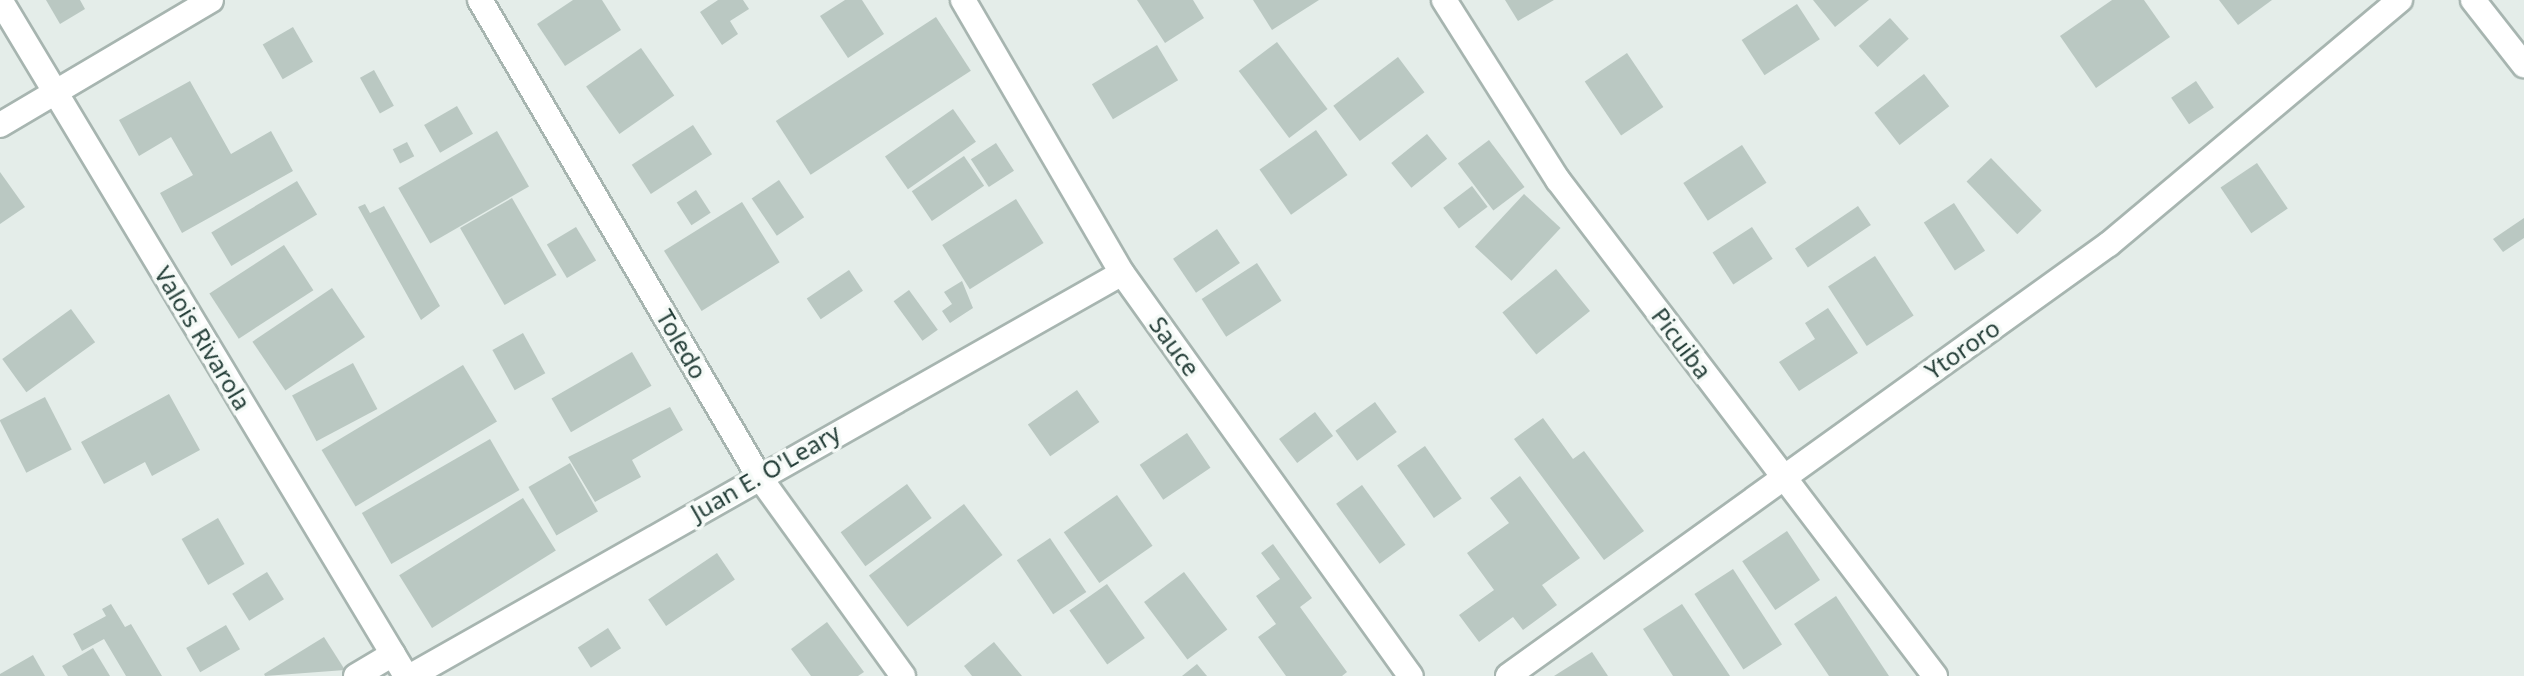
<!DOCTYPE html>
<style>
body{margin:0}
#map{position:relative;width:2524px;height:676px;overflow:hidden;background:#e4ede9;font-family:"Noto Sans",sans-serif}
div>[style]{position:absolute}
.building>*{inset:0;background:#bac8c2;transform-origin:0 0}
.roads{filter:drop-shadow(2px 0 #a7b5b0) drop-shadow(-2px 0 #a7b5b0) drop-shadow(0 2px #a7b5b0) drop-shadow(0 -2px #a7b5b0)}
.minor>*{height:24px;margin:-12px;padding:0 12px;transform-origin:12px;border-radius:12px;background:#fff}
span{translate:-50% -50%;white-space:nowrap;text-align:center;line-height:1.15;-webkit-text-stroke:7px #f5faf7;paint-order:stroke}
.street-label{font-size:24px;color:#243e38}
</style>
<div id="map">
<div class="building">
<i style="clip-path:polygon(46px 0,80px 0,85px 9px,60px 24px)"></i>
<i style="clip-path:polygon(573px 0,602px 0,621px 30px,565px 66px,537px 24px)"></i>
<i style="clip-path:polygon(718px 0,743px 0,749px 9px,730px 21px,738px 34px,722px 45px,700px 12px)"></i>
<i style="clip-path:polygon(845px 0,862px 0,884px 34px,848px 58px,820px 16px)"></i>
<i style="clip-path:polygon(1137px 0,1193px 0,1204px 18px,1165px 43px)"></i>
<i style="clip-path:polygon(1253px 0,1319px 0,1272px 30px)"></i>
<i style="clip-path:polygon(1505px 0,1554px 0,1518px 21px)"></i>
<i style="clip-path:polygon(1813px 0,1869px 0,1835px 27px)"></i>
<i style="clip-path:polygon(2112px 0,2144px 0,2170px 37px,2096px 88px,2060px 36px)"></i>
<i style="clip-path:polygon(2219px 0,2272px 0,2238px 25px)"></i>
<i style="left:1797px;top:4px;width:42px;height:66px;rotate:57deg"></i>
<i style="left:936px;top:17px;width:64px;height:191px;rotate:57deg"></i>
<i style="left:1890px;top:18px;width:28px;height:42px;rotate:48deg"></i>
<i style="left:293px;top:27px;width:40px;height:35px;rotate:60deg"></i>
<i style="left:1277px;top:42px;width:84px;height:48px;rotate:53deg"></i>
<i style="left:1157px;top:45px;width:41px;height:76px;rotate:59deg"></i>
<i style="left:641px;top:48px;width:58px;height:67px;rotate:55deg"></i>
<i style="left:1627px;top:53px;width:65px;height:51px;rotate:56deg"></i>
<i style="left:1398px;top:57px;width:44px;height:81px;rotate:53deg"></i>
<i style="left:374px;top:70px;width:41px;height:16px;rotate:61deg"></i>
<i style="left:1924px;top:74px;width:41px;height:63px;rotate:52deg"></i>
<i style="clip-path:polygon(190px 81px,231px 154px,271px 131px,293px 171px,182px 233px,160px 193px,193px 175px,171px 137px,139px 156px,119px 120px)"></i>
<i style="left:2196px;top:81px;width:32px;height:30px;rotate:56deg"></i>
<i style="left:457px;top:106px;width:32px;height:38px;rotate:60deg"></i>
<i style="left:953px;top:109px;width:40px;height:83px;rotate:55deg"></i>
<i style="left:693px;top:125px;width:35px;height:73px;rotate:57deg"></i>
<i style="left:1316px;top:130px;width:55px;height:69px;rotate:55deg"></i>
<i style="left:497px;top:131px;width:64px;height:114px;rotate:60deg"></i>
<i style="left:1427px;top:134px;width:32px;height:46px;rotate:51deg"></i>
<i style="left:1489px;top:140px;width:59px;height:39px;rotate:53deg"></i>
<i style="left:407px;top:142px;width:16px;height:16px;rotate:63deg"></i>
<i style="left:996px;top:143px;width:33px;height:30px;rotate:57deg"></i>
<i style="left:1742px;top:145px;width:45px;height:70px;rotate:57deg"></i>
<i style="left:964px;top:156px;width:36px;height:63px;rotate:56deg"></i>
<i style="left:1991px;top:158px;width:73px;height:34px;rotate:46deg"></i>
<i style="left:2257px;top:163px;width:55px;height:44px;rotate:56deg"></i>
<i style="clip-path:polygon(0 172px,25px 207px,0 224px)"></i>
<i style="left:779px;top:180px;width:45px;height:33px;rotate:56deg"></i>
<i style="left:297px;top:181px;width:39px;height:100px;rotate:59deg"></i>
<i style="left:1472px;top:186px;width:26px;height:36px;rotate:53deg"></i>
<i style="left:696px;top:190px;width:27px;height:23px;rotate:57deg"></i>
<i style="left:1524px;top:194px;width:50px;height:72px;rotate:43deg"></i>
<i style="left:512px;top:198px;width:89px;height:60px;rotate:60deg"></i>
<i style="left:1016px;top:199px;width:52px;height:87px;rotate:58deg"></i>
<i style="left:742px;top:202px;width:71px;height:92px;rotate:58deg"></i>
<i style="left:1954px;top:203px;width:57px;height:36px;rotate:57deg"></i>
<i style="clip-path:polygon(365px 204px,370px 213px,384px 206px,440px 306px,421px 320px,358px 207px)"></i>
<i style="left:1858px;top:206px;width:23px;height:76px;rotate:56deg"></i>
<i style="clip-path:polygon(2524px 218px,2524px 238px,2503px 252px,2493px 239px)"></i>
<i style="left:576px;top:227px;width:39px;height:34px;rotate:59deg"></i>
<i style="left:1752px;top:227px;width:38px;height:47px;rotate:57deg"></i>
<i style="left:1217px;top:229px;width:41px;height:53px;rotate:56deg"></i>
<i style="left:284px;top:245px;width:54px;height:89px;rotate:57deg"></i>
<i style="left:1875px;top:256px;width:71px;height:56px;rotate:57deg"></i>
<i style="left:1257px;top:263px;width:45px;height:66px;rotate:57deg"></i>
<i style="left:1556px;top:269px;width:54px;height:69px;rotate:51deg"></i>
<i style="left:849px;top:270px;width:25px;height:51px;rotate:56deg"></i>
<i style="clip-path:polygon(962px 281px,973px 308px,950px 323px,942px 311px,952px 304px,944px 292px)"></i>
<i style="left:332px;top:288px;width:59px;height:96px;rotate:56deg"></i>
<i style="left:909px;top:290px;width:49px;height:19px;rotate:54deg"></i>
<i style="clip-path:polygon(1828px 308px,1858px 353px,1799px 391px,1779px 362px,1815px 339px,1805px 323px)"></i>
<i style="left:71px;top:309px;width:41px;height:85px;rotate:54deg"></i>
<i style="left:523px;top:333px;width:46px;height:35px;rotate:61deg"></i>
<i style="left:632px;top:352px;width:39px;height:93px;rotate:60deg"></i>
<i style="left:353px;top:363px;width:52px;height:69px;rotate:62deg"></i>
<i style="left:463px;top:365px;width:66px;height:165px;rotate:59deg"></i>
<i style="left:1077px;top:390px;width:39px;height:60px;rotate:55deg"></i>
<i style="clip-path:polygon(169px 394px,200px 450px,152px 476px,145px 462px,104px 484px,81px 442px)"></i>
<i style="left:45px;top:397px;width:59px;height:51px;rotate:63deg"></i>
<i style="left:1375px;top:402px;width:37px;height:49px;rotate:54deg"></i>
<i style="clip-path:polygon(670px 407px,683px 430px,632px 460px,641px 477px,595px 502px,568px 457px)"></i>
<i style="left:1315px;top:412px;width:30px;height:45px;rotate:53deg"></i>
<i style="clip-path:polygon(1543px 418px,1573px 459px,1584px 451px,1644px 531px,1604px 560px,1514px 439px)"></i>
<i style="left:1187px;top:433px;width:42px;height:57px;rotate:56deg"></i>
<i style="left:490px;top:439px;width:59px;height:148px;rotate:60deg"></i>
<i style="left:1425px;top:446px;width:64px;height:34px;rotate:55deg"></i>
<i style="left:570px;top:463px;width:56px;height:48px;rotate:60deg"></i>
<i style="clip-path:polygon(1520px 476px,1580px 558px,1542px 585px,1557px 605px,1523px 630px,1513px 617px,1479px 642px,1459px 615px,1494px 590px,1467px 553px,1509px 523px,1490px 498px)"></i>
<i style="left:907px;top:484px;width:42px;height:82px;rotate:54deg"></i>
<i style="left:1362px;top:485px;width:74px;height:32px;rotate:54deg"></i>
<i style="left:1117px;top:495px;width:62px;height:65px;rotate:55deg"></i>
<i style="left:523px;top:498px;width:62px;height:146px;rotate:58deg"></i>
<i style="left:964px;top:504px;width:64px;height:119px;rotate:53deg"></i>
<i style="left:218px;top:518px;width:53px;height:42px;rotate:60deg"></i>
<i style="left:1787px;top:531px;width:59px;height:54px;rotate:56deg"></i>
<i style="left:1050px;top:538px;width:65px;height:40px;rotate:56deg"></i>
<i style="clip-path:polygon(1273px 544px,1312px 598px,1300px 607px,1347px 672px,1342px 676px,1286px 676px,1258px 637px,1276px 624px,1256px 596px,1280px 579px,1261px 553px)"></i>
<i style="left:717px;top:553px;width:32px;height:83px;rotate:56deg"></i>
<i style="left:1733px;top:569px;width:90px;height:46px;rotate:57deg"></i>
<i style="left:267px;top:572px;width:32px;height:41px;rotate:58deg"></i>
<i style="left:1184px;top:572px;width:72px;height:50px;rotate:53deg"></i>
<i style="left:1107px;top:584px;width:66px;height:46px;rotate:55deg"></i>
<i style="clip-path:polygon(1836px 596px,1889px 676px,1829px 676px,1794px 624px)"></i>
<i style="clip-path:polygon(111px 604px,125px 627px,131px 624px,162px 676px,126px 676px,104px 639px,82px 651px,73px 634px,106px 616px,102px 609px)"></i>
<i style="clip-path:polygon(1682px 604px,1730px 676px,1673px 676px,1643px 629px)"></i>
<i style="clip-path:polygon(827px 622px,864px 672px,858px 676px,811px 676px,791px 649px)"></i>
<i style="left:226px;top:625px;width:28px;height:46px;rotate:60deg"></i>
<i style="left:608px;top:628px;width:24px;height:36px;rotate:57deg"></i>
<i style="clip-path:polygon(324px 637px,345px 670px,265px 676px,264px 674px)"></i>
<i style="clip-path:polygon(994px 642px,1022px 676px,972px 676px,964px 666px)"></i>
<i style="clip-path:polygon(93px 648px,110px 676px,68px 676px,62px 666px)"></i>
<i style="clip-path:polygon(1592px 652px,1608px 676px,1554px 676px)"></i>
<i style="clip-path:polygon(33px 655px,45px 676px,0 676px,0 674px)"></i>
<i style="clip-path:polygon(1197px 664px,1207px 676px,1182px 676px)"></i>
</div>
<div class="roads">
<div class="minor">
<i style="left:0;top:0;width:789px;rotate:59.01deg"></i>
<i style="left:480px;top:0;width:550px;rotate:59.66deg"></i>
<i style="left:758px;top:475px;width:248px;rotate:54.2deg"></i>
<i style="left:963px;top:0;width:316px;rotate:59.8deg"></i>
<i style="left:1122px;top:273px;width:496px;rotate:54.4deg"></i>
<i style="left:1444px;top:0;width:213px;rotate:57.7deg"></i>
<i style="left:1558px;top:180px;width:623px;rotate:52.76deg"></i>
<i style="left:2473px;top:0;width:83px;rotate:51.9deg"></i>
<i style="left:0;top:125px;width:245px;rotate:-30.6deg"></i>
<i style="left:356px;top:676px;width:43px;rotate:-30.7deg"></i>
<i style="left:411px;top:676px;width:817px;rotate:-29.54deg"></i>
<i style="left:1508px;top:676px;width:740px;rotate:-35.71deg"></i>
<i style="left:2109px;top:244px;width:380px;rotate:-40deg"></i>
</div>
</div>
<div class="street-label">
<span style="left:203px;top:338px;rotate:59deg">Valois Rivarola</span>
<span style="left:1682px;top:343px;rotate:53deg">Picuiba</span>
<span style="left:682px;top:344px;rotate:60deg">Toledo</span>
<span style="left:1175px;top:346px;rotate:54deg">Sauce</span>
<span style="left:1962px;top:349px;rotate:-35deg">Ytororo</span>
<span style="left:765px;top:472px;rotate:-30deg">Juan E. O'Leary</span>
</div>
</div>
